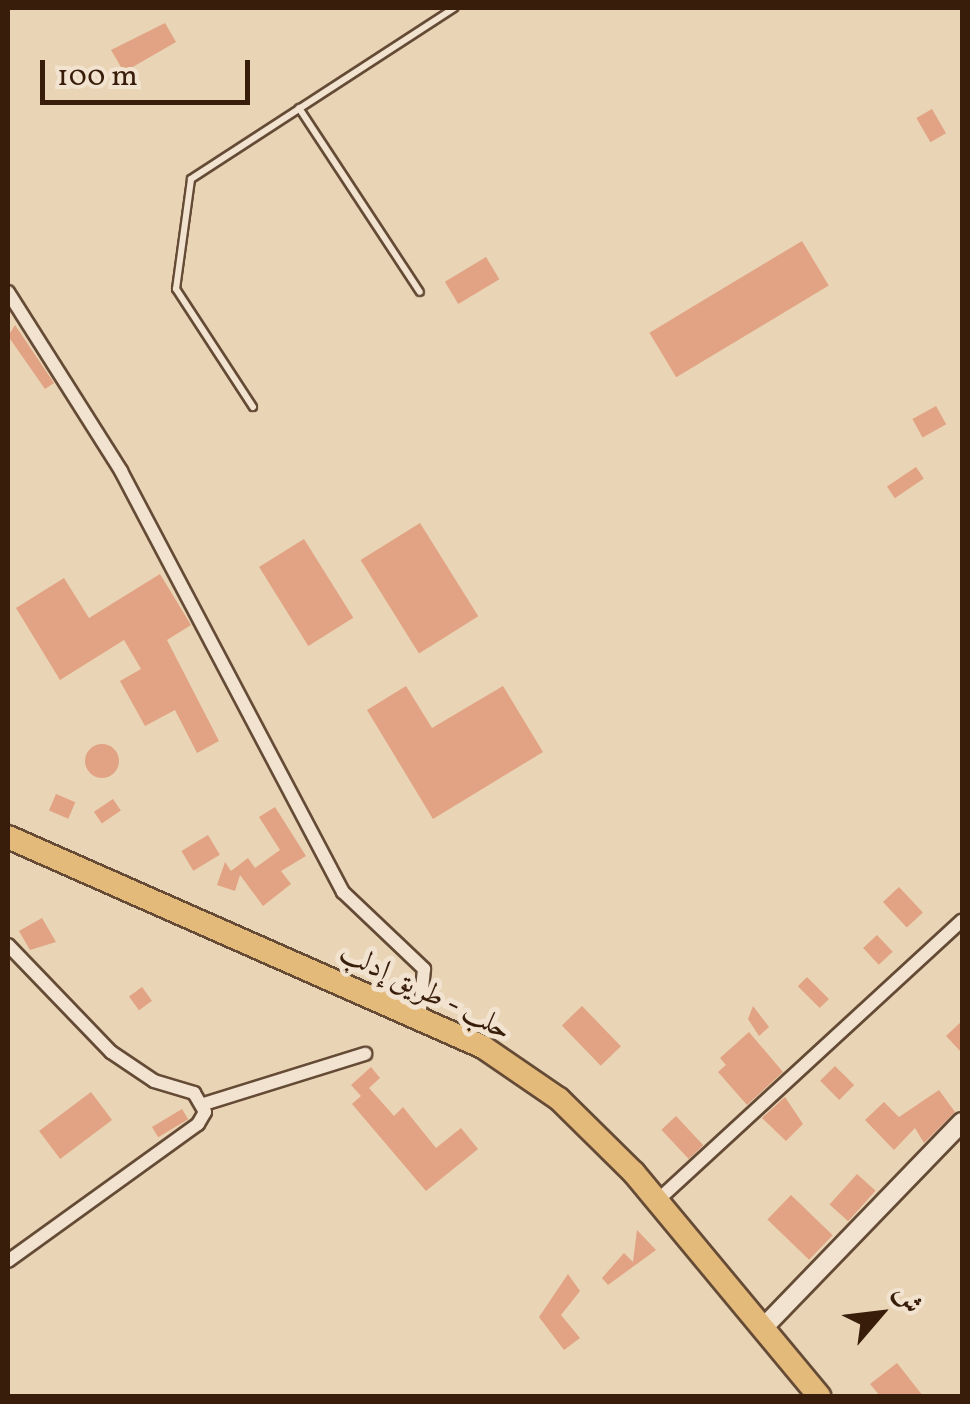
<!DOCTYPE html>
<meta charset="utf-8">
<style>
body{margin:0}
#map{position:relative;width:970px;height:1404px;overflow:hidden;background:#e9d4b5;font-family:Vollkorn,Amiri,serif}
div>[style]{position:absolute}
.building>*{inset:0;background:#e1a383;transform-origin:0 0}
.round{border-radius:50%}
.roads{filter:drop-shadow(2px 0 #654b36) drop-shadow(-2px 0 #654b36) drop-shadow(0 2px #654b36) drop-shadow(0 -2px #654b36)}
.lane>*{height:6px;margin:-3px;padding:0 3px;transform-origin:3px;border-radius:3px;background:#f1e3cf}
.street>*{height:12px;margin:-6px;padding:0 6px;transform-origin:6px;border-radius:6px;background:#f1e3cf}
.secondary>*{height:18px;margin:-9px;padding:0 9px;transform-origin:9px;border-radius:9px;background:#f1e3cf}
.highway>*{height:22px;margin:-11px;padding:0 11px;transform-origin:11px;border-radius:11px;background:#e4ba7a}
span{translate:-50% -50%;white-space:nowrap;text-align:center;line-height:1.15;-webkit-text-stroke:10px #f1e3cf;paint-order:stroke}
.street-label{font-size:30px;color:#391d0b}
.frame{position:absolute;inset:0;border:10px solid #391d0b;pointer-events:none}
.north{position:absolute;left:830px;top:1264px;width:100px;height:100px;-webkit-text-stroke:8px #f1e3cf;paint-order:stroke;rotate:62deg;font-size:28px;font-weight:700;line-height:40px;text-align:center;color:#391d0b}
.north::after{content:'';display:block;margin:auto;width:35px;height:45px;background:#391d0b;clip-path:polygon(50% 0,100% 100%,50% 72%,0 100%)}
.scale{position:absolute;left:40px;top:60px;width:210px;height:45px;box-sizing:border-box;border:5px solid #391d0b;border-top:0;padding-left:12px;font-size:30px;line-height:35px;white-space:nowrap;color:#391d0b;-webkit-text-stroke:8px #f1e3cf;paint-order:stroke}
</style>
<div id="map">
<div class="building">
<i style="clip-path:polygon(165px 23px,176px 42px,124px 72px,111px 50px)"></i>
<i style="left:932px;top:109px;width:28px;height:18px;rotate:60deg"></i>
<i style="left:802px;top:241px;width:52px;height:178px;rotate:59deg"></i>
<i style="left:486px;top:257px;width:26px;height:48px;rotate:59deg"></i>
<i style="clip-path:polygon(15px 325px,54px 383px,45px 389px,8px 336px)"></i>
<i style="left:936px;top:406px;width:21px;height:27px;rotate:61deg"></i>
<i style="left:916px;top:467px;width:14px;height:35px;rotate:56deg"></i>
<i style="left:420px;top:523px;width:110px;height:70px;rotate:58deg"></i>
<i style="left:304px;top:539px;width:93px;height:53px;rotate:58deg"></i>
<i style="clip-path:polygon(160px 574px,191px 625px,167px 640px,219px 741px,197px 753px,175px 710px,145px 726px,120px 681px,141px 669px,124px 640px,60px 680px,16px 608px,64px 578px,89px 618px)"></i>
<i style="clip-path:polygon(406px 686px,432px 728px,503px 686px,543px 752px,433px 819px,367px 710px)"></i>
<i class="round" style="left:85px;top:744px;width:34px;height:34px"></i>
<i style="left:56px;top:794px;width:21px;height:18px;rotate:23deg"></i>
<i style="left:113px;top:799px;width:14px;height:23px;rotate:56deg"></i>
<i style="clip-path:polygon(275px 807px,306px 856px,281px 871px,291px 884px,263px 906px,240px 875px,235px 891px,217px 885px,225px 862px,231px 871px,248px 858px,255px 868px,280px 850px,259px 817px)"></i>
<i style="left:208px;top:835px;width:23px;height:31px;rotate:59deg"></i>
<i style="left:899px;top:887px;width:35px;height:22px;rotate:47deg"></i>
<i style="clip-path:polygon(42px 918px,56px 942px,30px 950px,19px 931px)"></i>
<i style="left:877px;top:935px;width:23px;height:19px;rotate:47deg"></i>
<i style="left:807px;top:977px;width:31px;height:13px;rotate:45deg"></i>
<i style="left:142px;top:987px;width:17px;height:16px;rotate:54deg"></i>
<i style="left:582px;top:1006px;width:56px;height:28px;rotate:46deg"></i>
<i style="clip-path:polygon(753px 1006px,769px 1027px,759px 1036px,748px 1019px)"></i>
<i style="clip-path:polygon(962px 1021px,962px 1053px,946px 1036px)"></i>
<i style="clip-path:polygon(749px 1032px,783px 1072px,747px 1105px,718px 1072px,726px 1065px,720px 1058px)"></i>
<i style="left:835px;top:1066px;width:27px;height:21px;rotate:45deg"></i>
<i style="clip-path:polygon(371px 1067px,380px 1078px,369px 1088px,394px 1116px,403px 1107px,436px 1148px,461px 1128px,478px 1149px,426px 1191px,352px 1104px,361px 1096px,351px 1085px)"></i>
<i style="clip-path:polygon(939px 1090px,955px 1112px,924px 1143px,915px 1128px,894px 1150px,865px 1120px,884px 1102px,899px 1117px)"></i>
<i style="left:91px;top:1092px;width:35px;height:65px;rotate:53deg"></i>
<i style="clip-path:polygon(785px 1097px,803px 1124px,786px 1141px,762px 1118px)"></i>
<i style="left:182px;top:1109px;width:12px;height:35px;rotate:59deg"></i>
<i style="left:676px;top:1116px;width:40px;height:20px;rotate:47deg"></i>
<i style="left:857px;top:1174px;width:25px;height:41px;rotate:42deg"></i>
<i style="left:791px;top:1195px;width:58px;height:34px;rotate:44deg"></i>
<i style="clip-path:polygon(637px 1230px,656px 1250px,608px 1285px,602px 1278px,624px 1253px,633px 1262px)"></i>
<i style="clip-path:polygon(568px 1274px,580px 1291px,561px 1315px,580px 1338px,564px 1350px,539px 1317px)"></i>
<i style="clip-path:polygon(897px 1363px,923px 1396px,880px 1396px,870px 1384px)"></i>
</div>
<div class="roads">
<div class="lane">
<i style="left:299px;top:108px;width:220px;rotate:56.7deg"></i>
<i style="left:253px;top:407px;width:141px;rotate:-123.1deg"></i>
<i style="left:176px;top:289px;width:111px;rotate:-82.2deg"></i>
<i style="left:191px;top:179px;width:314px;rotate:-33deg"></i>
</div>
<div class="street">
<i style="left:8px;top:292px;width:212px;rotate:57.7deg"></i>
<i style="left:121px;top:471px;width:476px;rotate:62.2deg"></i>
<i style="left:343px;top:892px;width:112px;rotate:43.5deg"></i>
<i style="left:424px;top:969px;width:50px;rotate:95.7deg"></i>
<i style="left:8px;top:945px;width:149px;rotate:46.1deg"></i>
<i style="left:111px;top:1052px;width:52px;rotate:34deg"></i>
<i style="left:154px;top:1081px;width:42px;rotate:16.7deg"></i>
<i style="left:194px;top:1093px;width:22px;rotate:60deg"></i>
<i style="left:205px;top:1112px;width:14px;rotate:120deg"></i>
<i style="left:198px;top:1124px;width:234px;rotate:144.2deg"></i>
<i style="left:204px;top:1104px;width:169px;rotate:-17.3deg"></i>
<i style="left:658px;top:1200px;width:413px;rotate:-42.6deg"></i>
</div>
<div class="secondary">
<i style="left:764px;top:1327px;width:285px;rotate:-46deg"></i>
</div>
<div class="highway">
<i style="left:8px;top:837px;width:519px;rotate:23.85deg"></i>
<i style="left:483px;top:1047px;width:92px;rotate:34.4deg"></i>
<i style="left:559px;top:1099px;width:105px;rotate:44.6deg"></i>
<i style="left:634px;top:1173px;width:290px;rotate:50.3deg"></i>
</div>
</div>
<div class="street-label">
<span style="left:425px;top:992px;rotate:26deg">حلب - طريق إدلب</span>
</div>
<div class="frame"></div>
<div class="north">ش</div>
<div class="scale">100 m</div>
</div>
